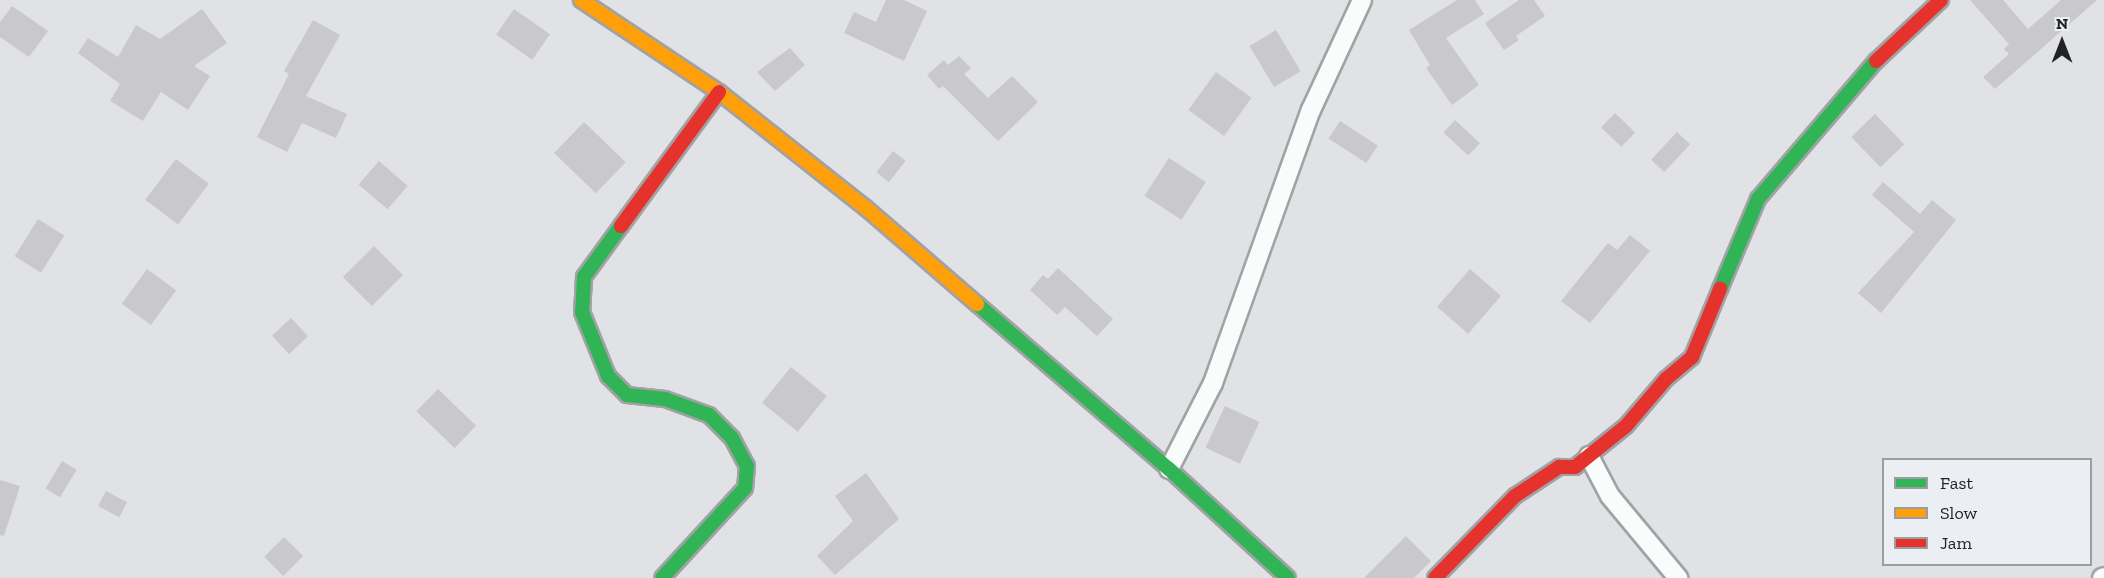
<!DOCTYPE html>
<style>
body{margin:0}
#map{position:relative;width:2104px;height:578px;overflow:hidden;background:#e0e2e5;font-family:"Zilla Slab",serif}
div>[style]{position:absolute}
.building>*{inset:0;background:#c9c9cb;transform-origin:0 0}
.roads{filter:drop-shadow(2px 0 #a1a2a4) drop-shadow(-2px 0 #a1a2a4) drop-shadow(0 2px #a1a2a4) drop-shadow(0 -2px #a1a2a4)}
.street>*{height:18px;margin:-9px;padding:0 9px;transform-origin:9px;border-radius:9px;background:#fafbfb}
.fast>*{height:14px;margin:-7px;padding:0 7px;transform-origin:7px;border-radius:7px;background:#30b455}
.slow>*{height:14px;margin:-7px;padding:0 7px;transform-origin:7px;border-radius:7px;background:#ff9f0a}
.jam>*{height:14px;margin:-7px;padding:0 7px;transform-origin:7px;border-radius:7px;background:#e5322d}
span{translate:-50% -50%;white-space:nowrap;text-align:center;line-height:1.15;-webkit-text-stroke:5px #ebeff4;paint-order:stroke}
.legend{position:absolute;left:1882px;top:458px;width:210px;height:108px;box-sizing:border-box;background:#ebeff4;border:2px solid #9a9da1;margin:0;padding:8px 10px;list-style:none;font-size:18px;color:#212224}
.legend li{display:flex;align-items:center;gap:12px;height:30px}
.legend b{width:30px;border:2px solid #9a9da1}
.north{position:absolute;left:2032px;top:12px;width:60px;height:60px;-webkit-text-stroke:4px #ebeff4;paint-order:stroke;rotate:0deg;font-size:16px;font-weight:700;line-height:24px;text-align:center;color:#212224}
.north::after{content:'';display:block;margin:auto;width:21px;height:27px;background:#212224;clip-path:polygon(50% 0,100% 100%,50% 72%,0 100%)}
</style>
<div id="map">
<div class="building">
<i style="clip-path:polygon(886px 0,904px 0,927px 11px,904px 61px,844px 33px,854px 12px,876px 22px)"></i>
<i style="clip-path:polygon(1457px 0,1475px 0,1484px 14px,1446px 38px,1479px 85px,1452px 105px,1426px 68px,1430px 65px,1409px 30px)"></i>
<i style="clip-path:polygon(1519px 0,1534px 0,1545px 16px,1516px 36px,1519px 40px,1504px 50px,1485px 23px)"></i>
<i style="clip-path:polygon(1970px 0,2003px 0,2028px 29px,2061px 0,2097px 0,1995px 89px,1983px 77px,2009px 54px,2004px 49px,2009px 44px)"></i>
<i style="clip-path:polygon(12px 6px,48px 31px,29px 57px,0 37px,0 22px)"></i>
<i style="clip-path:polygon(202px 9px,227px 43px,194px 66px,210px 76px,188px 110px,161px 92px,143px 121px,110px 101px,120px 84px,78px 53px,88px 38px,118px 57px,136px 25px,160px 39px)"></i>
<i style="left:514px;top:9px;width:44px;height:31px;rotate:35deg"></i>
<i style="clip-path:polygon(313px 20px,340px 35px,306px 96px,347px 114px,336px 138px,302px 123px,287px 152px,257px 137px,289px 74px,284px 71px)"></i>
<i style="left:1276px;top:30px;width:48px;height:31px;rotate:59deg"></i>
<i style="clip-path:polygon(790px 48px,805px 65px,775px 91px,757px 72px)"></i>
<i style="clip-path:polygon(959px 56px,971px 68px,964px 74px,988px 98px,1012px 76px,1038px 102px,998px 141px,943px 86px,939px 89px,927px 75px,944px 60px,948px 65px)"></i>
<i style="left:1216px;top:72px;width:44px;height:47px;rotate:36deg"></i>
<i style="left:1615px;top:113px;width:28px;height:20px;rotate:44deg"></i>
<i style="left:1875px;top:114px;width:42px;height:33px;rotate:46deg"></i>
<i style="left:1455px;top:120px;width:34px;height:17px;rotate:43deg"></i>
<i style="left:1340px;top:121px;width:45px;height:21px;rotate:33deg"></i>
<i style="left:584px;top:122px;width:58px;height:43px;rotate:44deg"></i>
<i style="left:1677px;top:132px;width:18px;height:38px;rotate:43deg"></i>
<i style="left:893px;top:151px;width:16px;height:27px;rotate:38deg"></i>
<i style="left:1169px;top:158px;width:44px;height:45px;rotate:33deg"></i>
<i style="left:176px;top:159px;width:41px;height:51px;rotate:37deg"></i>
<i style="left:379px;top:161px;width:38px;height:31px;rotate:41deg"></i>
<i style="clip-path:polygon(1883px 182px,1920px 214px,1932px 200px,1956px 220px,1881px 313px,1858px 293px,1914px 232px,1872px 195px)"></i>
<i style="left:38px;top:219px;width:31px;height:44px;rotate:32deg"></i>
<i style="clip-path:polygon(1630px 235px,1650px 251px,1590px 323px,1561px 301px,1608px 243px,1617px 250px)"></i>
<i style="left:374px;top:246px;width:41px;height:44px;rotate:45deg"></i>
<i style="clip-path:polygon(1058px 268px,1113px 319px,1097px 336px,1065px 307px,1057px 315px,1030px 290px,1043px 275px,1048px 279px)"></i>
<i style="left:147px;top:269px;width:36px;height:43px;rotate:36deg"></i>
<i style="left:1470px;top:269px;width:41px;height:50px;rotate:41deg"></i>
<i style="left:291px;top:318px;width:25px;height:26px;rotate:47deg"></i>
<i style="left:791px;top:367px;width:46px;height:46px;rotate:39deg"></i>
<i style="left:438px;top:389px;width:53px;height:31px;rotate:44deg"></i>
<i style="left:1225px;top:406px;width:38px;height:46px;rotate:25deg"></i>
<i style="left:62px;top:461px;width:17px;height:32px;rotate:31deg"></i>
<i style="clip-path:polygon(866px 473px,899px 519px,835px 575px,817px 556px,853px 521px,835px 496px)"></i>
<i style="clip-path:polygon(0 480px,20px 486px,4px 536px,0 535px)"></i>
<i style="left:106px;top:491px;width:24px;height:17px;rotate:28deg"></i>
<i style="clip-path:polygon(1406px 536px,1431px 561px,1414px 578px,1364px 578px)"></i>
<i style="left:284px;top:537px;width:27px;height:28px;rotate:45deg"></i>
</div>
<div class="roads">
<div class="street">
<i style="left:1589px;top:456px;width:45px;rotate:62.3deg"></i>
<i style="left:1610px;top:496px;width:107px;rotate:50.3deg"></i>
<i style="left:1169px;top:469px;width:97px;rotate:-62.9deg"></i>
<i style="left:1213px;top:383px;width:290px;rotate:-70.3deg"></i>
<i style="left:1311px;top:110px;width:121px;rotate:-65.1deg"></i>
<i style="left:2102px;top:578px;width:2px;rotate:-27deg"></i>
</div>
<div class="fast">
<i style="left:621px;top:226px;width:63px;rotate:126deg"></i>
<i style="left:584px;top:277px;width:35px;rotate:93deg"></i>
<i style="left:582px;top:312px;width:69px;rotate:67.9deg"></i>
<i style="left:608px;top:376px;width:27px;rotate:45deg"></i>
<i style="left:627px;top:395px;width:38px;rotate:6deg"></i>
<i style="left:665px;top:399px;width:47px;rotate:20deg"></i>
<i style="left:709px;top:415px;width:33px;rotate:45deg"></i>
<i style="left:732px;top:438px;width:32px;rotate:62deg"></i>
<i style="left:747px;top:466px;width:22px;rotate:95deg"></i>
<i style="left:745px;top:488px;width:122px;rotate:132.7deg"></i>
<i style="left:1720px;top:289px;width:98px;rotate:-67.1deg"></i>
<i style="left:1758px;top:199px;width:182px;rotate:-49.5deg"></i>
<i style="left:977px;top:304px;width:253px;rotate:40.7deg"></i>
<i style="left:1169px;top:469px;width:161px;rotate:42.5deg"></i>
</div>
<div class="slow">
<i style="left:581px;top:0;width:166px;rotate:33.7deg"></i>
<i style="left:719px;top:92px;width:187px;rotate:38.3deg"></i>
<i style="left:866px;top:208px;width:147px;rotate:40.9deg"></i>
</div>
<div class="jam">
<i style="left:1876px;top:61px;width:89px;rotate:-43.2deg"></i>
<i style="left:621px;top:226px;width:166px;rotate:-53.8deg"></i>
<i style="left:1435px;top:578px;width:115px;rotate:-45.7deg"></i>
<i style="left:1515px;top:496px;width:53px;rotate:-33.4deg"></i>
<i style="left:1559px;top:467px;width:16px"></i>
<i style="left:1575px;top:467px;width:65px;rotate:-38.8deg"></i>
<i style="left:1626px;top:426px;width:62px;rotate:-49.6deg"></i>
<i style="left:1666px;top:379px;width:34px;rotate:-40deg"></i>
<i style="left:1692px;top:357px;width:74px;rotate:-67.6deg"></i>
</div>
</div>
<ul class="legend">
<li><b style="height:8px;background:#30b455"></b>Fast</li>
<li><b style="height:8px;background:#ff9f0a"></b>Slow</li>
<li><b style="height:8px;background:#e5322d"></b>Jam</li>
</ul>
<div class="north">N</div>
</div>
